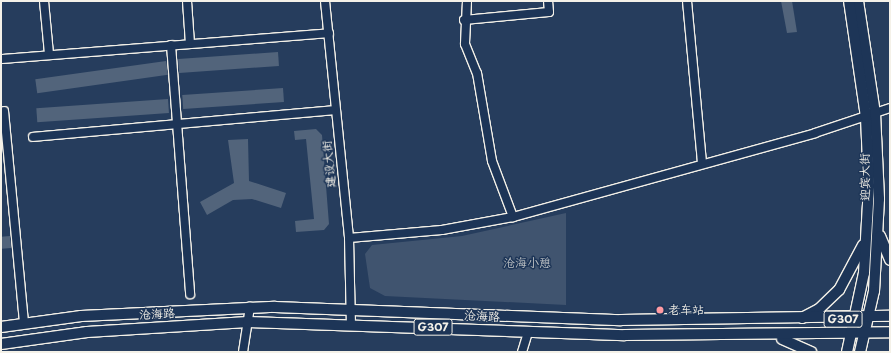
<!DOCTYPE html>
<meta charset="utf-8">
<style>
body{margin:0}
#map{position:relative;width:891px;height:353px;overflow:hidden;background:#263d5d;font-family:"Playpen Sans","LXGW WenKai TC",sans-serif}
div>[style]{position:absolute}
.green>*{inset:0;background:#40546f}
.building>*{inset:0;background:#52647b;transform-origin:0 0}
.roads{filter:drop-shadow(1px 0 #f4f1e8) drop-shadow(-1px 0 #f4f1e8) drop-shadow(0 1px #f4f1e8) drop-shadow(0 -1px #f4f1e8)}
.minor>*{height:8px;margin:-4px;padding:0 4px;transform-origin:4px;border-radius:4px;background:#1d3557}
.major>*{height:10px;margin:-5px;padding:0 5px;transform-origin:5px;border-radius:5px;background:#1d3557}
.dots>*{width:11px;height:11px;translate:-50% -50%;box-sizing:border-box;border:2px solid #1d3557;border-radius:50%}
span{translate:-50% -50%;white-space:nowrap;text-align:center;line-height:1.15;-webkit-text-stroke:3px #1d3557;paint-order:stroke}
.shield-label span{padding:1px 3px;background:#1d3557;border:1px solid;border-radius:3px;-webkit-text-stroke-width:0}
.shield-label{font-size:11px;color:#f4f1e8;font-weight:700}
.street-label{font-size:12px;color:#f4f1e8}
.park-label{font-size:12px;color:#bec2c4}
.poi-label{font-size:12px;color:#f4f1e8}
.left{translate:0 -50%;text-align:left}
.frame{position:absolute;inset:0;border:2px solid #f4f1e8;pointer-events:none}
</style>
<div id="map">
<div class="green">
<i style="clip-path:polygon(566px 213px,566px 305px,385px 296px,370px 288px,365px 254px,372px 245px,462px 236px)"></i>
</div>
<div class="building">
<i style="clip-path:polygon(781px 1px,792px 1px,797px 32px,787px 33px)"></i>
<i style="left:278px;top:52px;width:14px;height:100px;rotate:86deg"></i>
<i style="left:166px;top:61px;width:14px;height:132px;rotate:82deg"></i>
<i style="left:283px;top:88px;width:14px;height:101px;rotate:86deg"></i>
<i style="left:168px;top:99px;width:14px;height:132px;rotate:86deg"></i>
<i style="clip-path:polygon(316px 129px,322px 135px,329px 224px,324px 230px,296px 232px,295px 221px,314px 219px,306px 139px,295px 140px,294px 131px)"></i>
<i style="clip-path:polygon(248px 139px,249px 181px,286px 193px,281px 208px,252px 199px,233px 200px,207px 215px,200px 202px,234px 183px,228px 140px)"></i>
<i style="left:10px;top:236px;width:12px;height:9px;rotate:85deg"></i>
</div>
<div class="roads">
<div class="minor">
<i style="left:44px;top:1px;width:53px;rotate:84.6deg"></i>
<i style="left:187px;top:1px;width:43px;rotate:86deg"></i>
<i style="left:325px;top:1px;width:238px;rotate:84.2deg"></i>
<i style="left:349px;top:238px;width:86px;rotate:88.7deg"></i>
<i style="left:467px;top:1px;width:43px;rotate:92.7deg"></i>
<i style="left:465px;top:44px;width:31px;rotate:68deg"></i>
<i style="left:477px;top:73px;width:89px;rotate:80.3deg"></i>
<i style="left:492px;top:161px;width:60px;rotate:69.4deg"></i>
<i style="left:687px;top:1px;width:162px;rotate:84.7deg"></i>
<i style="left:464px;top:20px;width:85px;rotate:-5.4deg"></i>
<i style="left:549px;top:12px;width:11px;rotate:-95deg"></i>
<i style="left:171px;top:45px;width:250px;rotate:85.6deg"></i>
<i style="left:1px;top:59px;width:329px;rotate:-4.5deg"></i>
<i style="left:4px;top:111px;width:214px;rotate:84.6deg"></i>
<i style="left:33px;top:137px;width:303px;rotate:-5.1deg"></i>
<i style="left:349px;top:238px;width:93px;rotate:-4.9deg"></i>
<i style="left:442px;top:230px;width:72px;rotate:-10.4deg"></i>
<i style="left:513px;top:217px;width:313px;rotate:-15.5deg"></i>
<i style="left:815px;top:133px;width:79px;rotate:-18.4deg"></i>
<i style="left:243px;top:352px;width:46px;rotate:-81.2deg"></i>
<i style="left:522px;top:352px;width:21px;rotate:-73deg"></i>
</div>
<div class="major">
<i style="left:858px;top:1px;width:113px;rotate:81.4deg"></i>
<i style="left:875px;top:113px;width:86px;rotate:87.3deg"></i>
<i style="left:879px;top:199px;width:92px;rotate:93.1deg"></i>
<i style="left:874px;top:291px;width:63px;rotate:102.9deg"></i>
<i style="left:880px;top:236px;width:26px;rotate:67deg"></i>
<i style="left:802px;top:318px;width:19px;rotate:-28deg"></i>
<i style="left:819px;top:309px;width:28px;rotate:-44deg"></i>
<i style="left:839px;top:290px;width:51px;rotate:-61.9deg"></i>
<i style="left:1px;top:327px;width:81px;rotate:-7.8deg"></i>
<i style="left:81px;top:316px;width:194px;rotate:-2.7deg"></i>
<i style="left:275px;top:307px;width:346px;rotate:2.2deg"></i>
<i style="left:621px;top:320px;width:269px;rotate:-0.9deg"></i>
<i style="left:782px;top:339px;width:32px;rotate:24deg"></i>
<i style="left:1px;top:344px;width:87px;rotate:-7.9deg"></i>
<i style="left:87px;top:332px;width:161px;rotate:-3.6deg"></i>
<i style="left:248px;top:322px;width:377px;rotate:2deg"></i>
<i style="left:625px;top:335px;width:265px;rotate:-0.6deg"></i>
<i style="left:847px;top:352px;width:81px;rotate:-77.9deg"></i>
<i style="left:864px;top:273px;width:87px;rotate:-86.7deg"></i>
<i style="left:869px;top:186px;width:69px;rotate:-92.5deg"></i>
<i style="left:866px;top:117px;width:117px;rotate:-98.3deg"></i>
</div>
</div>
<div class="dots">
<i style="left:660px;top:310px;background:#ff9aa2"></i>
</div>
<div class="shield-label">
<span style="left:843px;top:319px">G307</span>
<span style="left:433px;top:327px">G307</span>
</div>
<div class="street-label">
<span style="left:329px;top:164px;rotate:-96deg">建设大街</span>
<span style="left:865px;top:177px;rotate:-91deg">迎宾大街</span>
<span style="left:157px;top:314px;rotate:-3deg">沧海路</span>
<span style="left:482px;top:316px;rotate:3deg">沧海路</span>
</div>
<div class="park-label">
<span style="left:527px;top:263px">沧海小憩</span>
</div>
<div class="poi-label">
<span class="left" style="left:668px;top:310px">老车站</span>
</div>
<div class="frame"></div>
</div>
